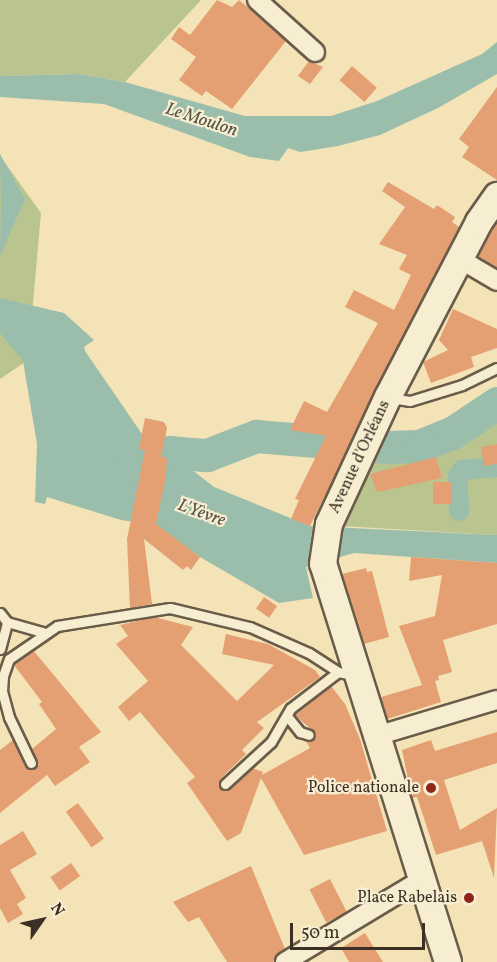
<!DOCTYPE html>
<meta charset="utf-8">
<style>
body{margin:0}
#map{position:relative;width:497px;height:962px;overflow:hidden;background:#f3e3b6;font-family:Vollkorn,serif}
div>[style]{position:absolute}
.green>*{inset:0;background:#b9c48f}
.water>*{inset:0;background:#9bbeac}
.canal>*{height:20px;margin:-10px;padding:0 10px;transform-origin:10px;border-radius:10px;background:#9bbeac}
.river>*{height:33px;margin:-16.5px;padding:0 16.5px;transform-origin:16.5px;border-radius:16.5px;background:#9bbeac}
.building>*{inset:0;background:#e4a072;transform-origin:0 0}
.roads{filter:drop-shadow(2px 0 #6a5c4a) drop-shadow(-2px 0 #6a5c4a) drop-shadow(0 2px #6a5c4a) drop-shadow(0 -2px #6a5c4a)}
.lane>*{height:9px;margin:-4.5px;padding:0 4.5px;transform-origin:4.5px;border-radius:4.5px;background:#f7edd0}
.street>*{height:18px;margin:-9px;padding:0 9px;transform-origin:9px;border-radius:9px;background:#f7edd0}
.secondary>*{height:26px;margin:-13px;padding:0 13px;transform-origin:13px;border-radius:13px;background:#f7edd0}
.dots>*{width:16px;height:16px;translate:-50% -50%;box-sizing:border-box;border:3px solid #f7edd0;border-radius:50%}
span{translate:-50% -50%;white-space:nowrap;text-align:center;line-height:1.15;-webkit-text-stroke:4.5px #f7edd0;paint-order:stroke}
.street-label{font-size:16px;color:#3c2f26}
.poi-label{font-size:16px;color:#3c2f26}
.right{translate:-100% -50%;text-align:right}
.water-label{font-size:18px;color:#545348;font-style:italic}
.north{position:absolute;left:12px;top:890px;width:60px;height:60px;-webkit-text-stroke:4px #f7edd0;paint-order:stroke;rotate:56deg;font-size:16px;font-weight:700;line-height:24px;text-align:center;color:#3c2f26}
.north::after{content:'';display:block;margin:auto;width:21px;height:27px;background:#3c2f26;clip-path:polygon(50% 0,100% 100%,50% 72%,0 100%)}
.scale{position:absolute;left:290px;top:923px;width:135px;height:27px;box-sizing:border-box;border:3px solid #3c2f26;border-top:0;padding-left:8px;font-size:18px;line-height:21px;white-space:nowrap;color:#3c2f26;-webkit-text-stroke:4px #f7edd0;paint-order:stroke}
</style>
<div id="map">
<div class="green">
<i style="clip-path:polygon(0 0,201px 0,125px 82px,80px 74px,0 76px)"></i>
<i style="clip-path:polygon(0 156px,41px 213px,28px 360px,0 379px)"></i>
<i style="clip-path:polygon(497px 417px,497px 535px,340px 526px,373px 460px,442px 445px)"></i>
</div>
<div class="water">
<i style="clip-path:polygon(497px 42px,497px 74px,438px 108px,380px 135px,338px 146px,300px 152px,288px 148px,279px 161px,250px 157px,104px 104px,0 97px,0 76px,80px 74px,125px 82px,245px 116px,331px 116px,377px 101px,482px 54px)"></i>
<i style="clip-path:polygon(0 154px,25px 199px,0 256px,1px 204px)"></i>
<i style="clip-path:polygon(0 298px,64px 313px,94px 340px,84px 347px,85px 351px,142px 434px,140px 449px,169px 452px,214px 487px,310px 526px,497px 535px,497px 563px,354px 553px,306px 567px,313px 598px,279px 603px,200px 557px,156px 525px,121px 520px,47px 497px,45px 504px,35px 502px,37px 444px,23px 361px,0 333px)"></i>
<i style="clip-path:polygon(497px 398px,497px 417px,462px 438px,373px 460px,386px 439px,407px 440px,442px 431px)"></i>
</div>
<div class="canal">
<i style="left:459px;top:511px;width:35px;rotate:-92deg"></i>
<i style="left:458px;top:476px;width:7px;rotate:-56deg"></i>
<i style="left:462px;top:470px;width:35px;rotate:-5deg"></i>
</div>
<div class="river">
<i style="left:127px;top:465px;width:44px;rotate:-17.2deg"></i>
<i style="left:169px;top:452px;width:38px;rotate:5deg"></i>
<i style="left:207px;top:455px;width:53px;rotate:-21.2deg"></i>
<i style="left:256px;top:436px;width:132px;rotate:4.8deg"></i>
<i style="left:388px;top:447px;width:31px;rotate:-2deg"></i>
<i style="left:419px;top:446px;width:35px;rotate:-22deg"></i>
<i style="left:452px;top:433px;width:54px;rotate:-33.7deg"></i>
</div>
<div class="building">
<i style="clip-path:polygon(217px 0,232px 7px,239px 0,286px 41px,232px 109px,206px 91px,202px 96px,179px 80px,196px 57px,171px 39px,179px 27px,190px 35px)"></i>
<i style="clip-path:polygon(309px 61px,323px 67px,310px 84px,298px 76px)"></i>
<i style="left:352px;top:66px;width:33px;height:19px;rotate:41deg"></i>
<i style="clip-path:polygon(497px 87px,497px 180px,462px 157px,469px 147px,459px 139px)"></i>
<i style="clip-path:polygon(388px 182px,434px 209px,437px 205px,455px 217px,452px 222px,459px 227px,310px 526px,291px 519px,299px 500px,295px 499px,326px 436px,290px 430px,304px 401px,327px 412px,378px 323px,345px 307px,354px 290px,394px 310px,411px 275px,399px 269px,407px 255px,379px 244px,405px 207px,382px 191px)"></i>
<i style="clip-path:polygon(497px 222px,497px 268px,478px 257px)"></i>
<i style="clip-path:polygon(453px 309px,497px 329px,497px 348px,471px 357px,474px 367px,431px 383px,423px 362px,448px 350px,439px 340px)"></i>
<i style="clip-path:polygon(145px 418px,164px 422px,167px 428px,161px 457px,167px 458px,166px 476px,156px 524px,200px 557px,191px 570px,187px 566px,183px 570px,144px 539px,152px 604px,130px 608px,127px 539px,145px 450px,139px 449px)"></i>
<i style="clip-path:polygon(497px 444px,497px 464px,484px 466px,481px 447px)"></i>
<i style="clip-path:polygon(436px 457px,442px 478px,377px 492px,370px 474px)"></i>
<i style="left:433px;top:482px;width:18px;height:22px"></i>
<i style="clip-path:polygon(411px 557px,497px 563px,497px 624px,443px 640px,452px 672px,438px 676px,439px 680px,435px 681px,441px 702px,387px 719px,381px 697px,422px 685px,399px 626px,435px 616px,442px 575px,409px 581px)"></i>
<i style="clip-path:polygon(366px 568px,367px 572px,372px 571px,389px 637px,364px 644px,342px 574px)"></i>
<i style="left:264px;top:597px;width:16px;height:14px;rotate:35deg"></i>
<i style="clip-path:polygon(154px 617px,193px 627px,181px 645px,237px 701px,274px 665px,222px 654px,226px 634px,268px 644px,315px 670px,320px 677px,257px 722px,264px 728px,242px 750px,246px 754px,220px 779px,220px 789px,229px 789px,252px 768px,263px 772px,262px 775px,310px 748px,306px 741px,313px 740px,315px 733px,295px 715px,331px 686px,345px 704px,360px 739px,387px 831px,304px 855px,261px 778px,241px 833px,227px 841px,187px 783px,195px 777px,140px 712px,129px 721px,118px 707px,148px 681px,116px 644px,128px 636px,120px 625px)"></i>
<i style="clip-path:polygon(33px 650px,101px 732px,79px 747px,90px 762px,55px 786px,47px 775px,0 813px,0 750px,13px 740px,25px 766px,33px 769px,38px 763px,32px 749px,56px 729px,39px 704px,42px 702px,14px 665px)"></i>
<i style="clip-path:polygon(497px 732px,497px 763px,444px 780px,460px 830px,497px 808px,494px 878px,482px 841px,436px 855px,417px 797px,412px 798px,402px 750px,431px 740px,435px 751px)"></i>
<i style="left:78px;top:803px;width:44px;height:15px;rotate:54deg"></i>
<i style="clip-path:polygon(23px 831px,37px 854px,10px 870px,26px 898px,17px 904px,23px 914px,8px 923px,0 908px,0 845px)"></i>
<i style="left:71px;top:863px;width:16px;height:25px;rotate:55deg"></i>
<i style="clip-path:polygon(251px 866px,285px 949px,273px 962px,227px 962px,199px 917px,188px 922px,173px 902px)"></i>
<i style="left:330px;top:879px;width:37px;height:23px;rotate:63deg"></i>
<i style="clip-path:polygon(365px 933px,383px 962px,349px 962px,341px 948px)"></i>
</div>
<div class="roads">
<div class="lane">
<i style="left:391px;top:398px;width:19px;rotate:9deg"></i>
<i style="left:410px;top:401px;width:54px;rotate:-17.1deg"></i>
<i style="left:462px;top:385px;width:39px;rotate:-26deg"></i>
<i style="left:0;top:613px;width:11px;rotate:52deg"></i>
<i style="left:7px;top:622px;width:37px;rotate:16deg"></i>
<i style="left:0;top:649px;width:28px;rotate:-75deg"></i>
<i style="left:287px;top:716px;width:21px;rotate:51deg"></i>
<i style="left:300px;top:732px;width:9px;rotate:18deg"></i>
<i style="left:31px;top:763px;width:51px;rotate:-115.6deg"></i>
<i style="left:9px;top:717px;width:27px;rotate:-105deg"></i>
<i style="left:2px;top:691px;width:15px;rotate:-86deg"></i>
<i style="left:3px;top:676px;width:18px;rotate:-71deg"></i>
<i style="left:9px;top:659px;width:58px;rotate:-34.5deg"></i>
<i style="left:57px;top:626px;width:114px;rotate:-9.1deg"></i>
<i style="left:170px;top:608px;width:82px;rotate:13.4deg"></i>
<i style="left:250px;top:627px;width:64px;rotate:23.8deg"></i>
<i style="left:309px;top:653px;width:35px;rotate:33deg"></i>
<i style="left:338px;top:672px;width:16px;rotate:11deg"></i>
<i style="left:225px;top:784px;width:62px;rotate:-42.4deg"></i>
<i style="left:271px;top:742px;width:39px;rotate:-60deg"></i>
<i style="left:291px;top:708px;width:59px;rotate:-37.5deg"></i>
</div>
<div class="street">
<i style="left:257px;top:0;width:78px;rotate:41.9deg"></i>
<i style="left:460px;top:259px;width:43px;rotate:30.7deg"></i>
<i style="left:376px;top:736px;width:126px;rotate:-16.6deg"></i>
<i style="left:285px;top:962px;width:159px;rotate:-31.1deg"></i>
</div>
<div class="secondary">
<i style="left:448px;top:962px;width:417px;rotate:-107.4deg"></i>
<i style="left:323px;top:564px;width:40px;rotate:-81.5deg"></i>
<i style="left:329px;top:524px;width:140px;rotate:-65.1deg"></i>
<i style="left:388px;top:397px;width:197px;rotate:-62.5deg"></i>
<i style="left:479px;top:222px;width:32px;rotate:-55deg"></i>
</div>
</div>
<div class="dots">
<i style="left:431px;top:788px;background:#8f2418"></i>
<i style="left:469px;top:898px;background:#8f2418"></i>
</div>
<div class="street-label">
<span style="left:360px;top:457px;rotate:-65deg">Avenue d'Orléans</span>
</div>
<div class="poi-label">
<span class="right" style="left:419px;top:788px">Police nationale</span>
<span class="right" style="left:457px;top:898px">Place Rabelais</span>
</div>
<div class="water-label">
<span style="left:201px;top:121px;rotate:18deg">Le Moulon</span>
<span style="left:201px;top:514px;rotate:20deg">L'Yèvre</span>
</div>
<div class="north">N</div>
<div class="scale">50 m</div>
</div>
